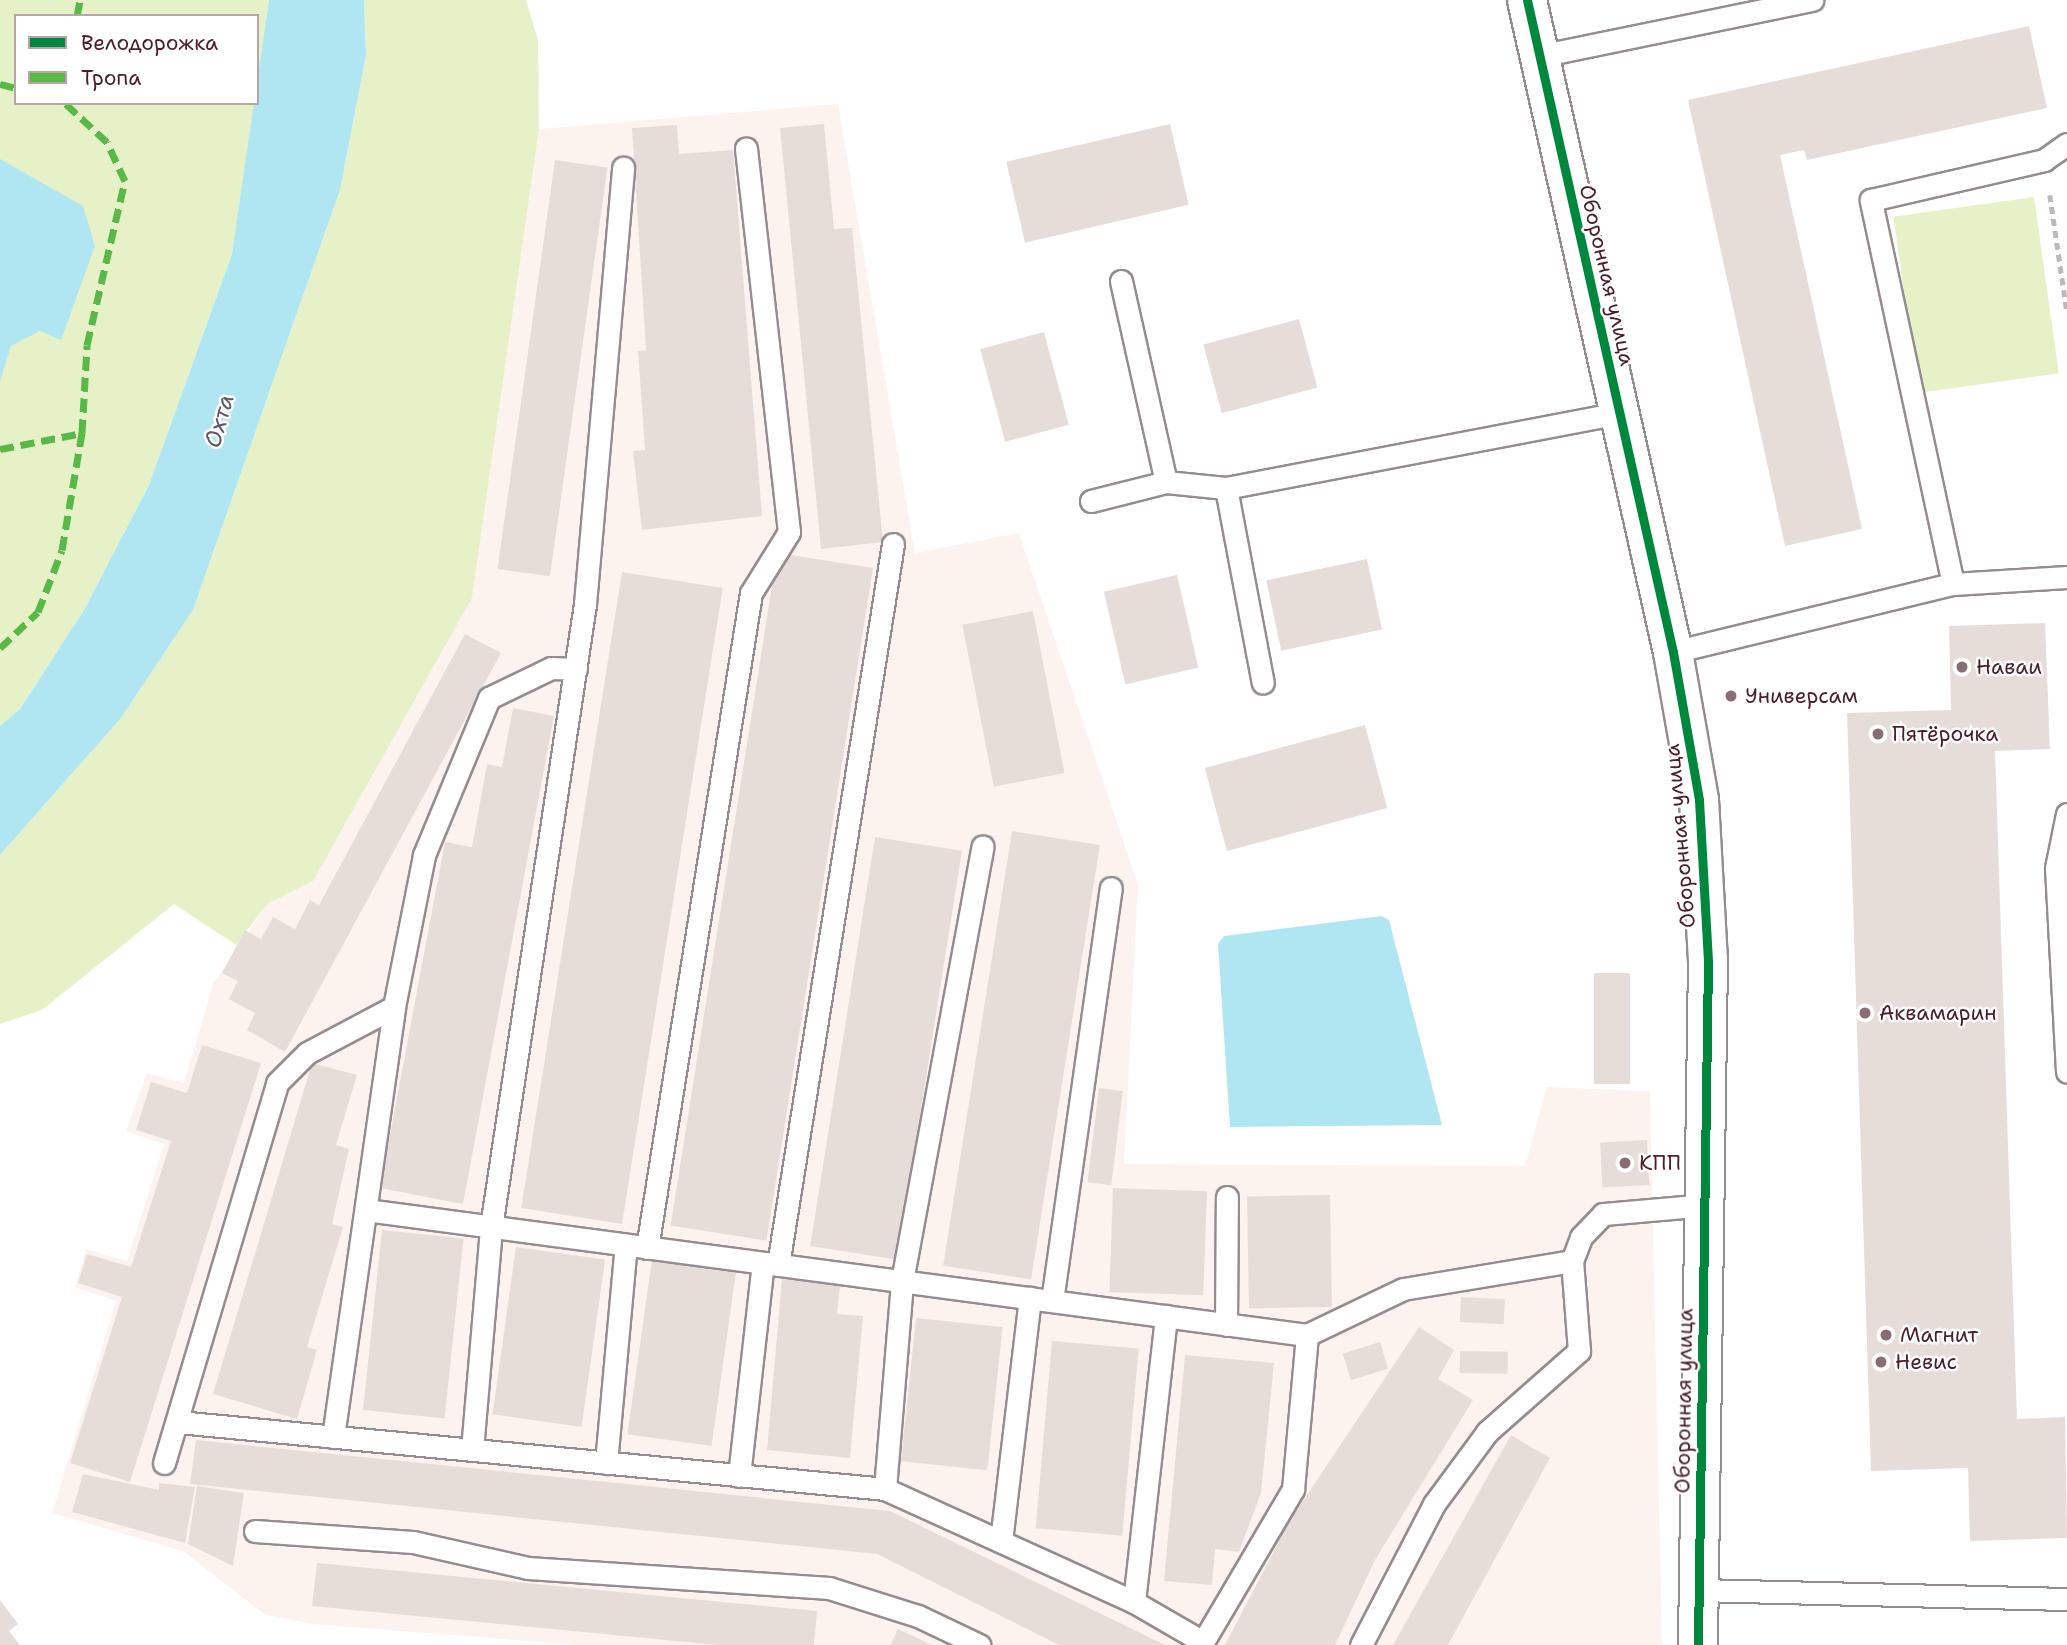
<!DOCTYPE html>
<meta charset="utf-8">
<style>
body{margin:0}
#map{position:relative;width:2067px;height:1645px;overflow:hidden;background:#fff;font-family:"Shantell Sans",sans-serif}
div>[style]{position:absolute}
.built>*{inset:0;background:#fcf3ef}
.green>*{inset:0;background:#e6f1c8;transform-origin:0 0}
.water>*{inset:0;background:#afe6f2}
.building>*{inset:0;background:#e7ddd8;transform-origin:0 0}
.path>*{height:4.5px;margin-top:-2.25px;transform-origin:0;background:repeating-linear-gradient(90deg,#bdb8b9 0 7px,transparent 0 12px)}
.roads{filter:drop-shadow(2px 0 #948c8e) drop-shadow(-2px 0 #948c8e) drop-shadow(0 2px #948c8e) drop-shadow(0 -2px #948c8e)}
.service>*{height:21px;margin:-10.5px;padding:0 10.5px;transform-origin:10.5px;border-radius:10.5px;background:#fff}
.minor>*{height:38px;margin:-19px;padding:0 19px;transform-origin:19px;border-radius:19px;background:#fff}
.quiet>*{height:7px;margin-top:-3.5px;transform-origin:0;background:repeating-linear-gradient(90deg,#58b947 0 14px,transparent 0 21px)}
.cycleway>*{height:9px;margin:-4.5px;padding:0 4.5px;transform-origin:4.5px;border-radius:4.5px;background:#00873e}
.dots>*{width:19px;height:19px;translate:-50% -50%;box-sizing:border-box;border:4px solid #fff;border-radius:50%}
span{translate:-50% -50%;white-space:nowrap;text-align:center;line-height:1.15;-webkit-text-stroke:5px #fff;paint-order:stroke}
.street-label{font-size:21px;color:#4a1f2b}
.poi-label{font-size:21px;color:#4a1f2b}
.left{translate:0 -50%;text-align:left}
.water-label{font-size:23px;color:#5e5765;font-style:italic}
.legend{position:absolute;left:14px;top:14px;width:245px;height:91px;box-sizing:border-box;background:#fff;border:2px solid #b7a5aa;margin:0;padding:9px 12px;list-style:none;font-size:21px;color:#4a1f2b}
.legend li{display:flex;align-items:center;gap:14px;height:35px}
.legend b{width:35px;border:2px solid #b7a5aa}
</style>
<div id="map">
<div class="built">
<i style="clip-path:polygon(838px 104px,915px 553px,1019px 533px,1138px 885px,1124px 1164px,1525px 1166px,1547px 1087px,1650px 1091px,1662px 1645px,579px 1645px,312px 1624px,264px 1614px,183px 1551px,52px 1513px,116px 1301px,75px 1287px,86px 1249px,127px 1261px,164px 1144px,126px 1131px,147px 1073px,184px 1083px,213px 984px,267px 904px,313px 880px,472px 598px,539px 129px)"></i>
</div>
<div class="green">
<i style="clip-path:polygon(0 0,269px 0,257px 84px,257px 16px,16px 16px,16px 103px,255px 103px,232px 254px,149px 485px,84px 610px,20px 709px,0 726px)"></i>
<i style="clip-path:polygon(364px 0,526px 0,538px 40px,539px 129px,472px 598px,313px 881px,267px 904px,236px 945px,174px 904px,42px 1010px,0 1024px,0 855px,121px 718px,193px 610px,340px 190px,366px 55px)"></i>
<i style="left:2034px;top:197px;width:178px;height:142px;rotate:82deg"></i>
</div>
<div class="water">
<i style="clip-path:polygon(269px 0,364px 0,366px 55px,340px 190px,193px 610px,121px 718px,0 855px,0 726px,20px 709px,84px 610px,149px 485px,232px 254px)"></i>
<i style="clip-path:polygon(0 159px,83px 206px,95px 246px,61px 340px,40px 331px,11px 346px,0 381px)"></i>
<i style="clip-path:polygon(1382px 916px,1389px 920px,1442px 1125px,1230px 1127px,1218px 944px,1224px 936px)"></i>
</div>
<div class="building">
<i style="clip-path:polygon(2029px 26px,2047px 108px,1807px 160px,1804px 150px,1780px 155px,1862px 529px,1785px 546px,1688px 100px)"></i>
<i style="clip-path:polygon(824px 124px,834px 229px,852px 228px,883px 542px,821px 549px,780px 128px)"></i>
<i style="left:1170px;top:124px;width:83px;height:168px;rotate:77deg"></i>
<i style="clip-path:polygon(677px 125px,679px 154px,733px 150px,762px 516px,642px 530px,633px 451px,645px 450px,638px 351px,646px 350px,632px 128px)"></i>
<i style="left:555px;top:160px;width:53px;height:413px;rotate:8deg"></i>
<i style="left:1299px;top:319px;width:71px;height:99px;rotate:75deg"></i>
<i style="left:1044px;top:332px;width:96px;height:66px;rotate:75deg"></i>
<i style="left:1367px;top:559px;width:72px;height:103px;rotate:78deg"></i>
<i style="left:873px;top:568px;width:681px;height:97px;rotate:99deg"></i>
<i style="left:622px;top:572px;width:102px;height:644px;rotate:9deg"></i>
<i style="left:1177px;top:575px;width:95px;height:75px;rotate:77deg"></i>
<i style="left:1033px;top:611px;width:165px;height:72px;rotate:79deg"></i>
<i style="clip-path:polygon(2045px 623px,2050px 749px,1995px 751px,2017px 1419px,2065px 1417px,2067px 1538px,1970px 1541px,1968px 1468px,1871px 1471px,1847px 713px,1951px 710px,1949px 626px)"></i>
<i style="clip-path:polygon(465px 634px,501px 653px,285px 1052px,247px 1030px,255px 1013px,229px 999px,238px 981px,222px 973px,245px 930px,261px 939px,273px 917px,295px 929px,310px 900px,319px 905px)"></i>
<i style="clip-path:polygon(513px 708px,554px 716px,463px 1204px,380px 1188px,445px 842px,472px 847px,487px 764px,502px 767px)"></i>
<i style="left:1365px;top:725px;width:86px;height:166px;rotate:75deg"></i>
<i style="left:1012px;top:831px;width:89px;height:440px;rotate:9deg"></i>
<i style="left:875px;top:837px;width:88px;height:414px;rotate:9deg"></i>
<i style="left:1594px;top:973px;width:36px;height:111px"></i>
<i style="clip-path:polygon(202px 1045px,261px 1063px,130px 1482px,70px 1463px,122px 1297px,78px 1283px,87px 1254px,131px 1267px,171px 1141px,136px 1130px,151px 1082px,187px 1093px)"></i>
<i style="clip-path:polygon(312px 1063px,357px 1075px,336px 1145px,349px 1149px,332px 1224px,343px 1227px,307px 1347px,317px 1350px,297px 1419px,213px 1394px)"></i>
<i style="left:1099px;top:1088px;width:24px;height:95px;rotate:7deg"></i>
<i style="left:1647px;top:1140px;width:45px;height:47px;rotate:87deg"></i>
<i style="left:1113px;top:1188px;width:94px;height:104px;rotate:2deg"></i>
<i style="left:1330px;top:1195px;width:112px;height:83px;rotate:89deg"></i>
<i style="left:382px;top:1230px;width:82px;height:181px;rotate:6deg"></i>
<i style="left:516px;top:1247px;width:90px;height:169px;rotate:8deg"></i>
<i style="left:652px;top:1259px;width:85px;height:177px;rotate:8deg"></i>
<i style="clip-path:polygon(782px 1279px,840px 1285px,837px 1314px,863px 1316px,850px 1458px,767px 1450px)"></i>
<i style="left:1461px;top:1297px;width:44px;height:25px;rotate:3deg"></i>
<i style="left:916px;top:1318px;width:87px;height:144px;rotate:6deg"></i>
<i style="clip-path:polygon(1419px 1327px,1454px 1350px,1438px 1379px,1473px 1400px,1375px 1560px,1335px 1645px,1225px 1645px,1289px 1522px)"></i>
<i style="left:1052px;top:1341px;width:87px;height:188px;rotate:5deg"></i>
<i style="left:1380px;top:1342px;width:28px;height:39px;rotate:73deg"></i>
<i style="left:1460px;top:1351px;width:48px;height:22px;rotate:1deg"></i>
<i style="clip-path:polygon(1185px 1355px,1274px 1363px,1261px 1493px,1239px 1552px,1215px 1549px,1212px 1585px,1164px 1581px)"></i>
<i style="clip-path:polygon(1511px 1435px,1550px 1458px,1448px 1645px,1393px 1645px)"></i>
<i style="clip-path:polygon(196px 1440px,890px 1511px,1165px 1645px,1059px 1645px,877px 1554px,190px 1484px)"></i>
<i style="clip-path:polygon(83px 1474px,159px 1490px,159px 1483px,195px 1487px,185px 1543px,72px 1512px)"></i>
<i style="clip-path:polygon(197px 1486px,244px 1493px,233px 1566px,188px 1544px)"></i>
<i style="clip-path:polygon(317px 1563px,817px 1611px,814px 1645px,718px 1645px,312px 1606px)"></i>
<i style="clip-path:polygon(0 1600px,18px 1624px,9px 1631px,20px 1645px,0 1645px)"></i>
<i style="clip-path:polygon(898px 1629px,932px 1645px,891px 1645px)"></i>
</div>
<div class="path">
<i style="left:2050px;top:195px;width:118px;rotate:81.7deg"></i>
</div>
<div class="roads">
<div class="service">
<i style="left:1539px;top:56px;width:279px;rotate:-11.6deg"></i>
<i style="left:1121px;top:281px;width:206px;rotate:77.4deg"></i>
<i style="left:1226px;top:488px;width:198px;rotate:79.3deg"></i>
<i style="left:1091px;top:501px;width:77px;rotate:-14.2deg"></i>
<i style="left:1166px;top:482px;width:60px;rotate:5.7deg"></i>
<i style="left:1226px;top:488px;width:401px;rotate:-10.8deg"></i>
<i style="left:1953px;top:584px;width:393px;rotate:-102.1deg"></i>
<i style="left:1871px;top:200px;width:178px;rotate:-13deg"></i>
<i style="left:2044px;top:160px;width:28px;rotate:-35deg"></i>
<i style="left:1673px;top:652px;width:288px;rotate:-13.7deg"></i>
<i style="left:1953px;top:584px;width:114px;rotate:-3.5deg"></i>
<i style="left:2067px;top:814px;width:55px;rotate:101.5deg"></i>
<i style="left:2056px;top:868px;width:204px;rotate:86.9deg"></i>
<i style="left:366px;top:1210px;width:949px;rotate:7.57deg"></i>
<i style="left:647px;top:1248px;width:663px;rotate:-80.98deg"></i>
<i style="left:751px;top:593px;width:72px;rotate:-58.1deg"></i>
<i style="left:789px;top:532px;width:386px;rotate:-96.4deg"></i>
<i style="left:778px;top:1265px;width:730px;rotate:-80.94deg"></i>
<i style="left:1052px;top:1301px;width:417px;rotate:-81.9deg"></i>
<i style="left:1226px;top:1325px;width:128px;rotate:-89.6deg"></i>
<i style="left:178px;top:1422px;width:710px;rotate:5.41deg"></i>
<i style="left:885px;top:1489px;width:273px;rotate:24.4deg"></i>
<i style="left:1134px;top:1602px;width:80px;rotate:30.1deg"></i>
<i style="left:1203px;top:1642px;width:178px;rotate:-59.5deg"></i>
<i style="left:1293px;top:1489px;width:155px;rotate:-84.8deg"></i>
<i style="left:1307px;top:1335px;width:106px;rotate:-25.6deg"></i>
<i style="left:1403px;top:1289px;width:171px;rotate:-9.4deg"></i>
<i style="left:333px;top:1437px;width:434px;rotate:-81.9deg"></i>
<i style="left:394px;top:1007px;width:155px;rotate:-78.8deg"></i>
<i style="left:424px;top:855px;width:170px;rotate:-67.5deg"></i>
<i style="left:489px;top:698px;width:69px;rotate:-25.8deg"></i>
<i style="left:551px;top:668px;width:25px;rotate:2deg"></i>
<i style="left:472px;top:1450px;width:224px;rotate:-85.1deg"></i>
<i style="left:491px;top:1227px;width:630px;rotate:-81.42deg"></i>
<i style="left:585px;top:604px;width:438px;rotate:-85deg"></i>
<i style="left:164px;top:1463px;width:396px;rotate:-73.4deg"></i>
<i style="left:277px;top:1083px;width:42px;rotate:-45deg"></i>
<i style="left:307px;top:1053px;width:98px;rotate:-27.9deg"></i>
<i style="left:606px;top:1463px;width:219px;rotate:-84.8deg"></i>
<i style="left:739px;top:1476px;width:214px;rotate:-83.6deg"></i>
<i style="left:885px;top:1489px;width:209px;rotate:-85.3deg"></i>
<i style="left:902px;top:1281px;width:442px;rotate:-79.5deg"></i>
<i style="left:255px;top:1531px;width:158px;rotate:4deg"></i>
<i style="left:413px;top:1542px;width:118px;rotate:12.7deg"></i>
<i style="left:528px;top:1568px;width:302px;rotate:3.8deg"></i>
<i style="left:829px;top:1588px;width:93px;rotate:17.5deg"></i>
<i style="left:918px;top:1616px;width:68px;rotate:25.4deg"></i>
<i style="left:1001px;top:1541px;width:245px;rotate:-83.2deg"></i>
<i style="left:1698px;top:1590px;width:369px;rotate:1.4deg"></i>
<i style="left:1134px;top:1602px;width:288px;rotate:-83.6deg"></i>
<i style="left:1361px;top:1645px;width:159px;rotate:-62.6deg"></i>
<i style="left:1434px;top:1504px;width:89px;rotate:-53.6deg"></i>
<i style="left:1487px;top:1432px;width:123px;rotate:-41.4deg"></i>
<i style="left:1579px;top:1351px;width:90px;rotate:-94.4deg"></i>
<i style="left:1572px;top:1261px;width:26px;rotate:-69deg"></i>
<i style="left:1581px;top:1237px;width:32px;rotate:-46deg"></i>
<i style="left:1603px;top:1214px;width:102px;rotate:-5deg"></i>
</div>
<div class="minor">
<i style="left:1527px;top:0;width:668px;rotate:77.38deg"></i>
<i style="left:1673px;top:652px;width:150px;rotate:80deg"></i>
<i style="left:1699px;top:800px;width:160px;rotate:86.8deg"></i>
<i style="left:1708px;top:960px;width:685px;rotate:90.84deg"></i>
</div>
</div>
<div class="quiet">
<i style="left:77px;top:16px;width:16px;rotate:-79deg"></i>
<i style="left:0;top:84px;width:16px;rotate:14deg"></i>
<i style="left:0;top:449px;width:84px;rotate:-11deg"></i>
<i style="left:0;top:648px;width:52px;rotate:-43.5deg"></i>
<i style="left:38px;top:612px;width:66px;rotate:-68.8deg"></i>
<i style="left:62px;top:550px;width:119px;rotate:-80.3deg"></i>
<i style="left:82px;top:433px;width:88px;rotate:-86.7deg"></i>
<i style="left:87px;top:345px;width:168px;rotate:-77deg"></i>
<i style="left:125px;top:181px;width:43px;rotate:-114.8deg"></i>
<i style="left:107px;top:142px;width:57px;rotate:-137.1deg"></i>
</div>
<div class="cycleway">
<i style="left:1527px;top:0;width:668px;rotate:77.38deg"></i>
<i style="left:1673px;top:652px;width:150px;rotate:80deg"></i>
<i style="left:1699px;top:800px;width:160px;rotate:86.8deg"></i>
<i style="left:1708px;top:960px;width:685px;rotate:90.84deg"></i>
</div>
<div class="dots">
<i style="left:1962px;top:667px;background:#896d75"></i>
<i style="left:1731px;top:696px;background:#896d75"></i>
<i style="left:1878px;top:734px;background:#896d75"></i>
<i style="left:1865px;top:1013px;background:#896d75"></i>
<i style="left:1625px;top:1163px;background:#896d75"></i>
<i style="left:1886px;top:1335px;background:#896d75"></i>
<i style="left:1881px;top:1362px;background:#896d75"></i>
</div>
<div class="street-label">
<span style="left:1607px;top:275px;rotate:77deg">Оборонная улица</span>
<span style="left:1680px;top:836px;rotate:-95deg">Оборонная улица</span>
<span style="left:1684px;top:1401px;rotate:-89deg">Оборонная улица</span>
</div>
<div class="poi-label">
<span class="left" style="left:1976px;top:667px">Наваи</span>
<span class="left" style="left:1745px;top:696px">Универсам</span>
<span class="left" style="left:1892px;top:734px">Пятёрочка</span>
<span class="left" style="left:1879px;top:1013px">Аквамарин</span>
<span class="left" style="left:1639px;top:1163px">КПП</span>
<span class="left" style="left:1900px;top:1335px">Магнит</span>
<span class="left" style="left:1895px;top:1362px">Невис</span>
</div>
<div class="water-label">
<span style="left:219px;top:421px;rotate:-74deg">Охта</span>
</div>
<ul class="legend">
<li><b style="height:9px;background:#00873e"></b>Велодорожка</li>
<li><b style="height:9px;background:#58b947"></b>Тропа</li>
</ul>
</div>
